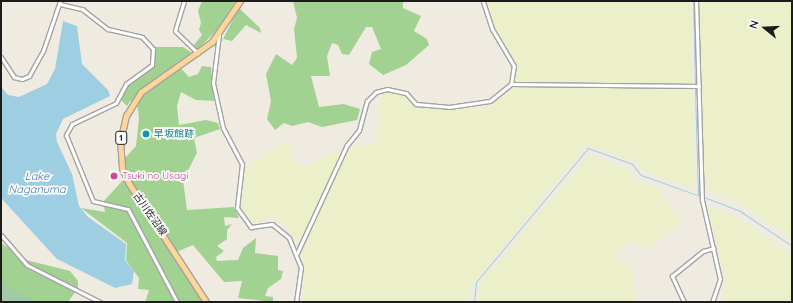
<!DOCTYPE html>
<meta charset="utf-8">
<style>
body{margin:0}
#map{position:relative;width:793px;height:303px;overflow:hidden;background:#efebe1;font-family:Quicksand,"Noto Sans JP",sans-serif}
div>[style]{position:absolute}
.farmland>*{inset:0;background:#ebf0ca}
.forest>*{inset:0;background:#a1d291}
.cemetery>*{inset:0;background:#a0caa8}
.water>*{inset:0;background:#9dcee1}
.stream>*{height:1px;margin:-0.5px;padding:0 0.5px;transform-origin:0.5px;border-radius:0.5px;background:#9dcee1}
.roads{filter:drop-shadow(1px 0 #a3a3a3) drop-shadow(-1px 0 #a3a3a3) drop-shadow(0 1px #a3a3a3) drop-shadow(0 -1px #a3a3a3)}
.minor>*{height:3px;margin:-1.5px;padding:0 1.5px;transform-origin:1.5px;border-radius:1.5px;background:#fff}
.primary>*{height:4.5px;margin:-2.25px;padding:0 2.25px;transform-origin:2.25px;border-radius:2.25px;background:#ffd695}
.dots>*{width:11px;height:11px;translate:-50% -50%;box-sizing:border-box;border:2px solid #fff;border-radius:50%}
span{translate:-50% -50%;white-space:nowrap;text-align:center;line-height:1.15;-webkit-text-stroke:3.5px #fff;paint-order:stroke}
.shield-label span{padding:1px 3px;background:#fff;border:1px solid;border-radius:3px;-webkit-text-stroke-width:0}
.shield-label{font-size:9px;color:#1c1c1c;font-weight:700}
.culture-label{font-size:10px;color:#0d838f}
.left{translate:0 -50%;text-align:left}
.hotel-label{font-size:10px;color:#b23c85}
.street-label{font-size:10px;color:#1c1c1c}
.water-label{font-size:11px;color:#4175b4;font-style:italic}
.frame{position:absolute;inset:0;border:2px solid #1c1c1c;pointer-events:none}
.north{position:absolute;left:745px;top:8px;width:40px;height:40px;-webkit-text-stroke:3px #fff;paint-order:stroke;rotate:288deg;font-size:11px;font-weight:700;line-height:16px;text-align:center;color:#1c1c1c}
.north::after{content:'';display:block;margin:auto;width:14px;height:18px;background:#1c1c1c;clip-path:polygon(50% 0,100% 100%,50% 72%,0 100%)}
</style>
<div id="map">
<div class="farmland">
<i style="clip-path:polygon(487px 1px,690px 1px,692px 84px,515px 82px,517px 64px,497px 32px)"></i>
<i style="clip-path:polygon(699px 1px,792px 1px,792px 239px,739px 203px,705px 189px)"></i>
<i style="clip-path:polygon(525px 86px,692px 89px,695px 188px,644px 172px,634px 161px,586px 145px,469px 289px,468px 302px,301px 302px,305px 274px,301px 251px,350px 146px,376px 143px,381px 93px,406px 96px,418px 108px,453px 110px,492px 106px,512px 88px)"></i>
<i style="clip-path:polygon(282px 142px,293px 147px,290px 156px,294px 162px,305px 166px,343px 149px,299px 245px,283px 224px,268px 219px,254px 223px,239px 207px,244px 168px)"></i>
<i style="clip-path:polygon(588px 155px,626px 168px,636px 181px,657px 188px,683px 223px,651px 246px,638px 248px,632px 241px,616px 253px,624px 265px,630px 262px,637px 302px,478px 302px,480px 284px)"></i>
<i style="clip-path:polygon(707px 205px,733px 215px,792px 255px,792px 302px,722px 302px,725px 276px)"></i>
</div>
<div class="forest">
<i style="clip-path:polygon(202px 1px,236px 1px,215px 32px,197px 50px,193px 46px,202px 35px,199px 30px,201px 23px,198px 11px)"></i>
<i style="clip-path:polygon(293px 1px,403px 1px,403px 8px,421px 16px,414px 31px,427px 39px,429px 45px,406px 65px,383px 75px,369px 64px,372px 52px,381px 49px,372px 27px,366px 27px,349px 55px,342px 54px,338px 45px,332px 43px,327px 56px,330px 76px,311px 76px,319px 107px,344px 104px,360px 109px,357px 120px,322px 127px,308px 122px,292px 126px,284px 123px,275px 130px,267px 119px,271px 101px,266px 74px,276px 54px,292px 65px,297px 58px,294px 29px,297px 18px)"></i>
<i style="clip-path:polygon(239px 8px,260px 28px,261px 33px,246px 25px,232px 41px,223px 39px)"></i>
<i style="clip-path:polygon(155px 47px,183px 47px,192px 53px,176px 63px,189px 77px,198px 74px,202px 66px,211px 67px,214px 101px,196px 100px,181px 92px,177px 106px,179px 125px,206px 120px,218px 123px,220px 129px,194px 138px,197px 153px,183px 180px,187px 210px,234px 207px,239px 218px,224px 217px,225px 226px,232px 224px,227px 230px,227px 239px,217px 246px,224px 251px,216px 257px,217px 261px,238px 260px,243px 248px,256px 238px,255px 253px,278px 256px,278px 270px,283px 271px,281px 279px,268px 288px,265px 296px,273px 297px,273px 302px,238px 298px,242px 281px,224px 282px,193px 245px,174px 253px,203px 302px,145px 302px,149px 290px,138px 289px,139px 278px,126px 260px,127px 243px,81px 208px,105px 212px,103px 202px,123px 180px,125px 158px,136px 146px,139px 118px,137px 103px,130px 101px,127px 106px,121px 100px,125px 88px,152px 66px)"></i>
<i style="clip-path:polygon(1px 243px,26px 260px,70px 271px,78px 281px,78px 288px,68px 302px,1px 302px)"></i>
</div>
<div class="cemetery">
<i style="clip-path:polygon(1px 281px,9px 288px,37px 302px,1px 302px)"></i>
</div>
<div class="water">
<i style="clip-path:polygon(63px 21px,77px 26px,82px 64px,108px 90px,110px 96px,63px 119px,56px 134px,57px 142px,72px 174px,79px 206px,88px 217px,126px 244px,125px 260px,134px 271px,132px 284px,115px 288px,57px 259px,1px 198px,1px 87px,8px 95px,19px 97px,47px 84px,55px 69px)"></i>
</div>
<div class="stream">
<i style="left:693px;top:1px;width:84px;rotate:88.6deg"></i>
<i style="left:695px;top:88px;width:107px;rotate:88.4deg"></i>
<i style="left:704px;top:197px;width:39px;rotate:21deg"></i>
<i style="left:740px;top:211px;width:63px;rotate:33.9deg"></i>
<i style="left:474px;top:302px;width:20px;rotate:-84deg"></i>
<i style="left:476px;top:282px;width:175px;rotate:-50.1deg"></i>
<i style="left:588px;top:148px;width:47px;rotate:20deg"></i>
<i style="left:632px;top:164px;width:14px;rotate:51deg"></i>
<i style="left:641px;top:175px;width:63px;rotate:19.6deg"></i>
</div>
<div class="roads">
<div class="minor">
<i style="left:184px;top:1px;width:31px;rotate:107deg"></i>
<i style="left:175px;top:31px;width:32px;rotate:44deg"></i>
<i style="left:696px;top:1px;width:199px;rotate:88.3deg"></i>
<i style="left:702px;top:200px;width:81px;rotate:77.2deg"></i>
<i style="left:720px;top:279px;width:24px;rotate:109deg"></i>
<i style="left:60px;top:4px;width:23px;rotate:13deg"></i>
<i style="left:82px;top:9px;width:33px;rotate:38deg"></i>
<i style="left:108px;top:29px;width:35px;rotate:13deg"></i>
<i style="left:142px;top:37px;width:16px;rotate:47deg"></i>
<i style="left:153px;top:49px;width:16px;rotate:94deg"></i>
<i style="left:152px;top:65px;width:32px;rotate:144deg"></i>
<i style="left:126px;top:84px;width:21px;rotate:118deg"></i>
<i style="left:116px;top:103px;width:49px;rotate:154.5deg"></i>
<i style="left:72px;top:124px;width:13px;rotate:119deg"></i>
<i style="left:66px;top:135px;width:71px;rotate:67.8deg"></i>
<i style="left:93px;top:201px;width:36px;rotate:13deg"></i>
<i style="left:128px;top:209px;width:105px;rotate:62.2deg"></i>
<i style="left:219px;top:34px;width:49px;rotate:97deg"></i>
<i style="left:213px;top:83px;width:46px;rotate:77.5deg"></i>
<i style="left:223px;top:128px;width:41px;rotate:62.2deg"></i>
<i style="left:242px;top:164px;width:44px;rotate:96.5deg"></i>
<i style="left:237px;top:208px;width:24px;rotate:54deg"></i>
<i style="left:251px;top:227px;width:21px;rotate:-8deg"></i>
<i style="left:272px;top:224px;width:22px;rotate:39deg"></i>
<i style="left:289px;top:238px;width:31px;rotate:68deg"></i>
<i style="left:301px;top:267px;width:35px;rotate:98deg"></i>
<i style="left:1px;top:57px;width:24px;rotate:57deg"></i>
<i style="left:14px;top:77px;width:8px;rotate:14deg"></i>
<i style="left:22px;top:79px;width:8px;rotate:-23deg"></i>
<i style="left:29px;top:76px;width:29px;rotate:-61deg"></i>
<i style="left:43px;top:51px;width:53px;rotate:-71.2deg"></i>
<i style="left:511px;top:84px;width:188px;rotate:0.6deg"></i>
<i style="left:1px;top:235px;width:40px;rotate:49deg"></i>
<i style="left:27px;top:265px;width:82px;rotate:26.9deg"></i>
<i style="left:297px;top:253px;width:119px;rotate:-65.2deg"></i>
<i style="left:347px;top:145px;width:19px;rotate:-51deg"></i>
<i style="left:359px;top:130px;width:30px;rotate:-75deg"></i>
<i style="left:367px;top:101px;width:13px;rotate:-45deg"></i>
<i style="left:376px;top:92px;width:11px;rotate:-15deg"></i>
<i style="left:387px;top:89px;width:19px;rotate:12deg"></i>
<i style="left:406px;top:93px;width:15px;rotate:48deg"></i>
<i style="left:416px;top:104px;width:33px;rotate:5deg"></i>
<i style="left:449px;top:107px;width:41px;rotate:-8.3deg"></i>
<i style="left:490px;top:101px;width:27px;rotate:-39deg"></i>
<i style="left:511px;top:84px;width:18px;rotate:-81deg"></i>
<i style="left:514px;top:66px;width:43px;rotate:-120.7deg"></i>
<i style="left:492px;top:29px;width:29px;rotate:-108deg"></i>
<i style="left:684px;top:302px;width:29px;rotate:-115deg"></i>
<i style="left:672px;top:276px;width:40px;rotate:-39deg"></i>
<i style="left:703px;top:251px;width:11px;rotate:-15deg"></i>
</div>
<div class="primary">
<i style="left:206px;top:302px;width:141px;rotate:-123.1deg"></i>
<i style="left:129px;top:184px;width:17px;rotate:-114deg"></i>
<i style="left:122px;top:168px;width:26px;rotate:-94deg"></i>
<i style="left:120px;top:142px;width:27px;rotate:-77deg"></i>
<i style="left:126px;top:116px;width:28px;rotate:-58deg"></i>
<i style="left:141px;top:92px;width:87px;rotate:-35.2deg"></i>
<i style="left:212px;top:42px;width:50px;rotate:-55.7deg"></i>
</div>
</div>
<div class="dots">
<i style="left:146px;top:134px;background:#0f9aa8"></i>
<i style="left:114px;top:176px;background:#d1479c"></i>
</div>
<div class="shield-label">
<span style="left:121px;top:138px">1</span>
</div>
<div class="culture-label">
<span class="left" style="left:154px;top:134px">早坂館跡</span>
</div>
<div class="hotel-label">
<span class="left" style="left:122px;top:176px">Tsuki no Usagi</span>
</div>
<div class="street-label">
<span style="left:150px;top:214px;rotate:55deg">古川佐沼線</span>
</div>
<div class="water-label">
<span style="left:37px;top:183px">Lake<br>Naganuma</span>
</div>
<div class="frame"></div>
<div class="north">N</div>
</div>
